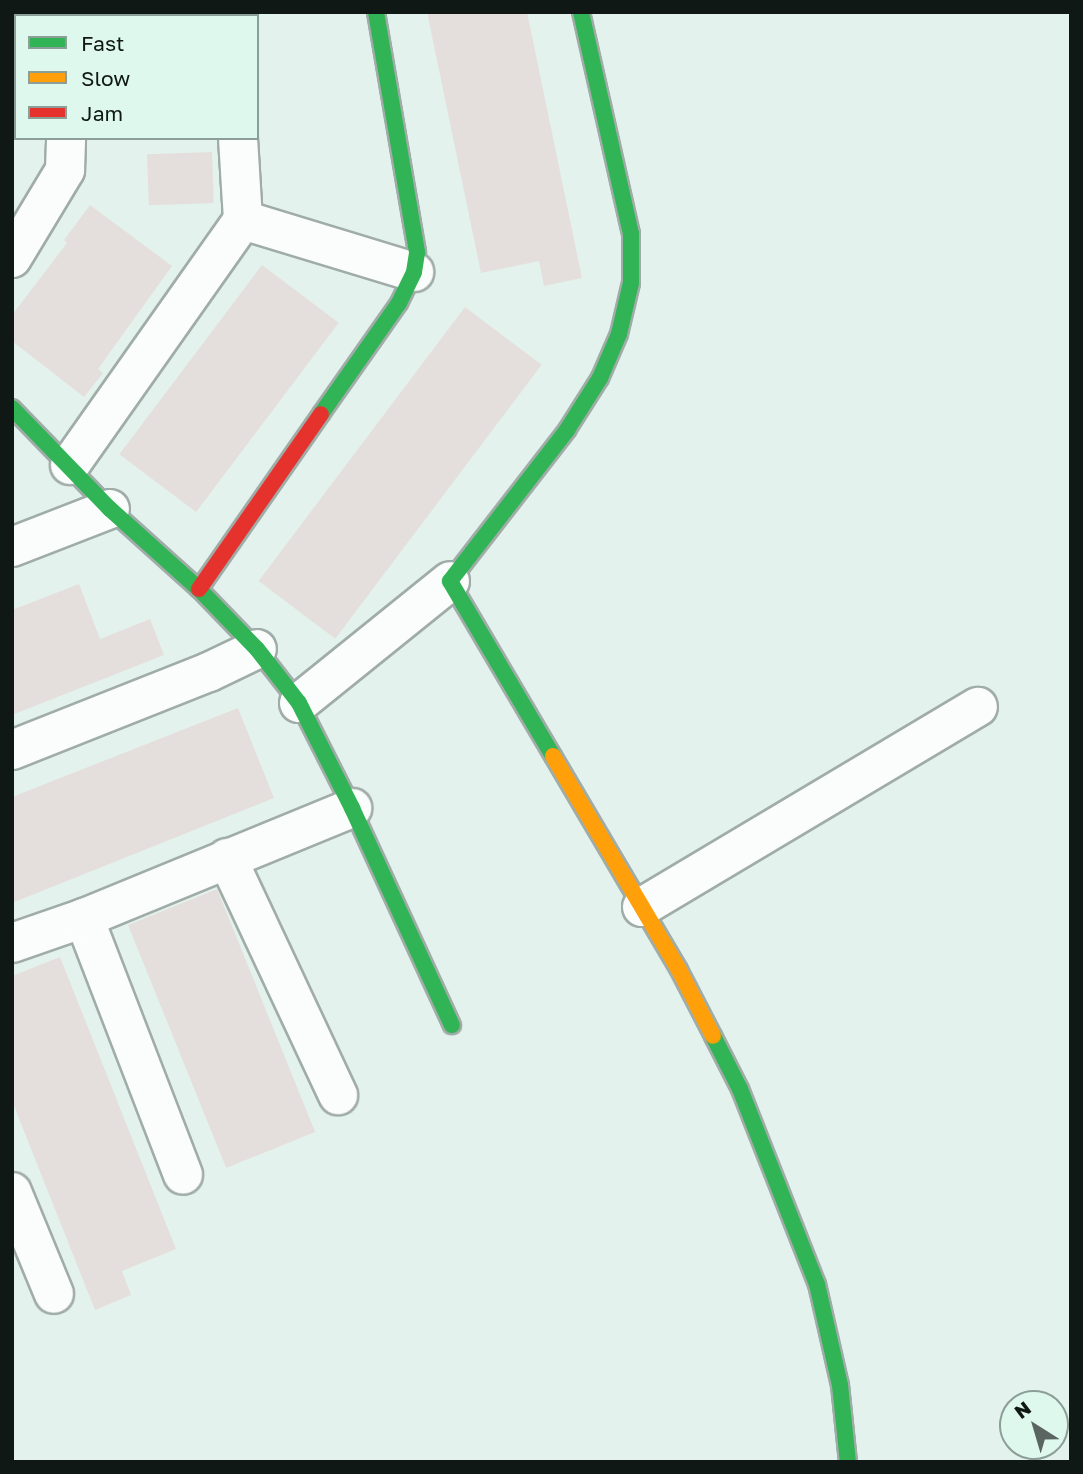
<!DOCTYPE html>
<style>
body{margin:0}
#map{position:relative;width:1083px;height:1474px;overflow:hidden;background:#e4f2ed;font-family:"Golos Text",sans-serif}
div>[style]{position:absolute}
.building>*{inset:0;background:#e4dfdc;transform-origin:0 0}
.roads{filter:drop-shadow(2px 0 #a0aca8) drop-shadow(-2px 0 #a0aca8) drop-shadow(0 2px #a0aca8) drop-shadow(0 -2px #a0aca8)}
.street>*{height:38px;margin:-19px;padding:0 19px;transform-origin:19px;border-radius:19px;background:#fbfdfc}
.fast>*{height:16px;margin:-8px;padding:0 8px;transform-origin:8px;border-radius:8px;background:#30b455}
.slow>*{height:16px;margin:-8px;padding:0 8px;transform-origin:8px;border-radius:8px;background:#ff9f0a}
.jam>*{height:16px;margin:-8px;padding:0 8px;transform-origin:8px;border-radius:8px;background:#e5322d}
span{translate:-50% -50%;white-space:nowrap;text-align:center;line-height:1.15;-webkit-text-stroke:7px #def8ee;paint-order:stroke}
.frame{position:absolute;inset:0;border:14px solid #0f1815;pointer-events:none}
.legend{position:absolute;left:14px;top:14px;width:245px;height:126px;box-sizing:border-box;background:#def8ee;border:2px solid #8b9e97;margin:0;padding:9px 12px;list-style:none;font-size:21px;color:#0f1815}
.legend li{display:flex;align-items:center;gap:14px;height:35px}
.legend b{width:35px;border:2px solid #8b9e97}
.north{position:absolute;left:999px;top:1390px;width:70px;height:70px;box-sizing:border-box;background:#def8ee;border:2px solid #8b9e97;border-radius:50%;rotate:323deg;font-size:19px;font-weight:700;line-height:28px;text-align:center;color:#0f1815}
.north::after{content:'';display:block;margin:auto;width:24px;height:32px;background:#5a6461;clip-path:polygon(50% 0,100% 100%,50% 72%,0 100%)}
</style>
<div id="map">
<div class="building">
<i style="clip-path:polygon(427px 12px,527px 12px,582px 278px,544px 286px,539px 261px,481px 273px)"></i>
<i style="left:212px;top:152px;width:51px;height:65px;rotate:88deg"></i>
<i style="clip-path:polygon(90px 205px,172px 266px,98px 369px,103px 373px,84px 397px,12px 341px,12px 315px,67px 243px,64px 240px)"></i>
<i style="left:262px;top:265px;width:96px;height:237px;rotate:37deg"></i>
<i style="left:465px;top:307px;width:96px;height:343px;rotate:37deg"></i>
<i style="clip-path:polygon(79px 584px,100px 639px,150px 619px,164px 655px,12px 715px,12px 610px)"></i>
<i style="clip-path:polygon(238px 708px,274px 798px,12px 903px,12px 797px)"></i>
<i style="left:217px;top:889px;width:262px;height:96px;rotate:68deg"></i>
<i style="clip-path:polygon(60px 957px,176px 1249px,122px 1271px,131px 1295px,95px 1310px,12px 1101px,12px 976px)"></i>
</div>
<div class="roads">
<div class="street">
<i style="left:65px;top:12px;width:4px;rotate:90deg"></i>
<i style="left:229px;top:12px;width:4px;rotate:90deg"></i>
<i style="left:243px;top:220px;width:179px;rotate:16.9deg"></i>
<i style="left:12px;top:258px;width:103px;rotate:-58.9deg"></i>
<i style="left:65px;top:170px;width:32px;rotate:-88deg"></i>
<i style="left:70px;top:465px;width:300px;rotate:-54.8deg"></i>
<i style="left:243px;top:220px;width:82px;rotate:-93.5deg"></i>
<i style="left:12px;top:547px;width:105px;rotate:-21.2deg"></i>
<i style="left:299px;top:703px;width:194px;rotate:-38.9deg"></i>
<i style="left:12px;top:750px;width:212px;rotate:-21.6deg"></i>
<i style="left:209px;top:672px;width:53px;rotate:-25.6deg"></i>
<i style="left:227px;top:858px;width:262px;rotate:64.9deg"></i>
<i style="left:642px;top:907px;width:391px;rotate:-30.8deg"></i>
<i style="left:84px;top:918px;width:275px;rotate:68.9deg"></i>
<i style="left:12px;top:943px;width:76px;rotate:-19.1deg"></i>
<i style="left:84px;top:918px;width:290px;rotate:-22.3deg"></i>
<i style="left:12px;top:1192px;width:110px;rotate:67.6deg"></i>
</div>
<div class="fast">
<i style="left:12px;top:408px;width:141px;rotate:45.9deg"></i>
<i style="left:110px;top:509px;width:120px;rotate:42deg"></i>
<i style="left:199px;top:589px;width:83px;rotate:46deg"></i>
<i style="left:257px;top:649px;width:68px;rotate:52.1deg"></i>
<i style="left:299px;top:703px;width:118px;rotate:63.2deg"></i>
<i style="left:352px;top:808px;width:239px;rotate:65.3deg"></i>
<i style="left:321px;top:414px;width:136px;rotate:-54.9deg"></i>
<i style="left:399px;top:303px;width:34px;rotate:-64deg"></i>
<i style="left:414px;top:272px;width:20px;rotate:-81deg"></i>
<i style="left:417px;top:252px;width:243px;rotate:-99.7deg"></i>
<i style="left:553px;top:756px;width:203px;rotate:-120.5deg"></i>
<i style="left:450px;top:581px;width:191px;rotate:-52.2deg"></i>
<i style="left:567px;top:430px;width:62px;rotate:-57.6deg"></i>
<i style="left:600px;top:378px;width:48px;rotate:-66.6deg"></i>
<i style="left:619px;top:334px;width:52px;rotate:-76.8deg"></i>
<i style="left:631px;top:283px;width:49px;rotate:-90deg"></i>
<i style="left:631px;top:234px;width:228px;rotate:-102.7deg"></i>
<i style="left:713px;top:1036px;width:59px;rotate:63deg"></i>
<i style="left:740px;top:1089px;width:210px;rotate:68.5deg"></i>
<i style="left:817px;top:1284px;width:104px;rotate:77.2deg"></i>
<i style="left:840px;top:1385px;width:77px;rotate:84.1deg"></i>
</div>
<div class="slow">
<i style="left:553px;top:756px;width:248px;rotate:59.5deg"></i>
<i style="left:679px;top:970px;width:74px;rotate:62.7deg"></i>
</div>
<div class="jam">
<i style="left:199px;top:589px;width:213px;rotate:-55.1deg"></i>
</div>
</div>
<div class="frame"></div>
<ul class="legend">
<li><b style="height:9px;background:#30b455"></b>Fast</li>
<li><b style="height:9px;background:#ff9f0a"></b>Slow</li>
<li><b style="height:9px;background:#e5322d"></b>Jam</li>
</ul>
<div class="north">N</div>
</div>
